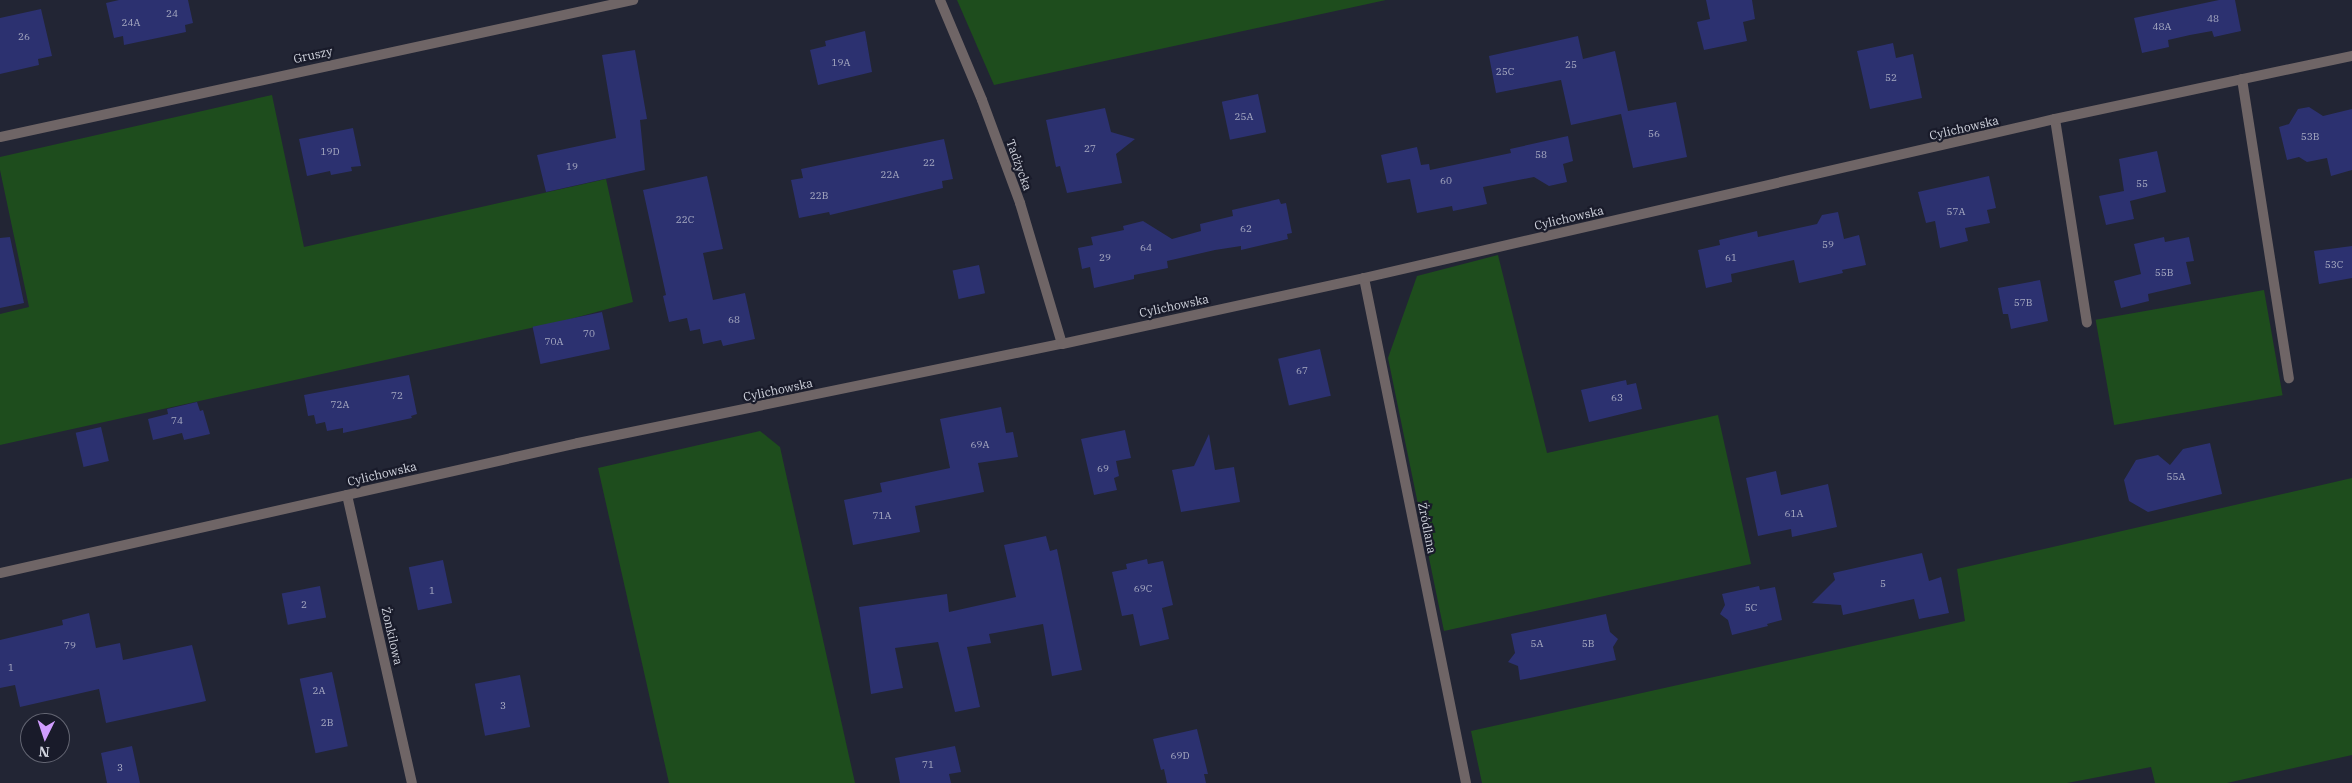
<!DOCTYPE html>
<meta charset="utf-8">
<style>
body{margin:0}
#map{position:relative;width:2352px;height:783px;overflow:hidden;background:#222534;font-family:"IBM Plex Serif",serif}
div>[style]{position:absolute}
.green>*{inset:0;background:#1e4d1d;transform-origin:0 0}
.building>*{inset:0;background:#2c3170;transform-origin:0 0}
.minor>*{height:10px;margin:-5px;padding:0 5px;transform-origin:5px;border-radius:5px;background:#6f6566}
span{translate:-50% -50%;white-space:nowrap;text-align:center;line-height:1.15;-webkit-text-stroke:4.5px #191b2a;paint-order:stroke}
.number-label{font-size:10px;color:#a8abc2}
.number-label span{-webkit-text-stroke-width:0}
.street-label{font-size:12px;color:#d1d4de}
.north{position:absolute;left:20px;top:713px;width:50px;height:50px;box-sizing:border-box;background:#191b2a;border:1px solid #636572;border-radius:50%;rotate:184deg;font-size:14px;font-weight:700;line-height:20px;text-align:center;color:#d1d4de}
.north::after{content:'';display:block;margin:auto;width:18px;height:22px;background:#d09dfe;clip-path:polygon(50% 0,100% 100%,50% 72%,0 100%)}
</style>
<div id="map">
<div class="green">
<i style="clip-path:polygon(957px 0,1386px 0,994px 85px)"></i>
<i style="clip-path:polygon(272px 95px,304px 247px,606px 179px,633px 302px,567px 320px,0 445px,0 314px,29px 307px,0 170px,0 157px)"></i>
<i style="clip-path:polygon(1498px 255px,1547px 453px,1718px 415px,1751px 564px,1444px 631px,1388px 358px,1417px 276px)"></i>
<i style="left:2264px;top:290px;width:107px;height:171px;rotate:80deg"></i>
<i style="clip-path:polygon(760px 431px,780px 447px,855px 783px,669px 783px,598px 468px)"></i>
<i style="clip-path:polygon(2352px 478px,2352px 755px,2227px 783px,2155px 783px,2151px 767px,2067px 783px,1482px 783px,1471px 731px,1965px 621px,1957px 569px)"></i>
</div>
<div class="building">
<i style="clip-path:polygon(119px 0,188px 0,193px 23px,185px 25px,186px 32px,124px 45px,123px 36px,114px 38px,106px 3px)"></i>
<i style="clip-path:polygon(1706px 0,1752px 0,1755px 19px,1743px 22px,1747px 41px,1704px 50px,1697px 22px,1710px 19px)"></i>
<i style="clip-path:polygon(2219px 0,2235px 0,2241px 31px,2214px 37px,2212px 31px,2190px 35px,2168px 40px,2169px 47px,2142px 53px,2134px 18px)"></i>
<i style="clip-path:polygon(41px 9px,52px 56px,38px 59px,39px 65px,0 74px,0 18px)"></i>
<i style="clip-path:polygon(865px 31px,872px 72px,818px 85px,810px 50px,826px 46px,825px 41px)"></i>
<i style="clip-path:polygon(1578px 36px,1583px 59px,1615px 51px,1628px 111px,1676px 102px,1687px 157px,1633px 168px,1621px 114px,1571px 125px,1561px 80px,1496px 93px,1489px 56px)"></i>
<i style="clip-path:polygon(1893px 43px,1896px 58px,1913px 54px,1922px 98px,1870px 109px,1857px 51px)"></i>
<i style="clip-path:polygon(635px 50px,647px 119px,640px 120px,645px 170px,546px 192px,537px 155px,616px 138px,602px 55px)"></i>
<i style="left:1258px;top:94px;width:39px;height:37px;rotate:78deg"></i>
<i style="clip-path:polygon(2309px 107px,2323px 116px,2352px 109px,2352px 170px,2331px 176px,2327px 158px,2307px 162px,2299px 157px,2287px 160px,2279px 127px,2289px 124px,2298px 109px)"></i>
<i style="clip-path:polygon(1105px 108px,1111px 132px,1135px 139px,1116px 154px,1122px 183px,1067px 193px,1060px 166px,1056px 167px,1046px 120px)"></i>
<i style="clip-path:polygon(353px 128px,361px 166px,351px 167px,352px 171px,331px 175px,330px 171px,307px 176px,299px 139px)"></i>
<i style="clip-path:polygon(1568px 136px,1573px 161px,1563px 164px,1567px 182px,1549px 186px,1534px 177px,1483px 187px,1487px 204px,1453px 211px,1452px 206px,1417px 213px,1410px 179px,1387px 183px,1381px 155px,1417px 147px,1421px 165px,1429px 164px,1430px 170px,1511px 153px,1510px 149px)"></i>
<i style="clip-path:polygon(944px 139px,953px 179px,942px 181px,943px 188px,830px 215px,829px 212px,799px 218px,791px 180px,803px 178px,801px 169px)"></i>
<i style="clip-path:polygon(2157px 151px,2166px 192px,2130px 201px,2134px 219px,2106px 225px,2099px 196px,2124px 191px,2119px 159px)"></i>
<i style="clip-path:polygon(707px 176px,723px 249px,703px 253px,713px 300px,745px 293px,755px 339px,723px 346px,721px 340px,703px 344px,700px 329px,690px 331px,687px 318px,669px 322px,663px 296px,666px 295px,643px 190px)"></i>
<i style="clip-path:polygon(1989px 176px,1996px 208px,1987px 210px,1990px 223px,1965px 228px,1968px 241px,1940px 248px,1935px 221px,1926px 223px,1918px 192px)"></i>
<i style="clip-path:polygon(1279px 199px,1281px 204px,1286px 203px,1292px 233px,1287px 234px,1288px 239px,1241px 250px,1241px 246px,1215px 250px,1167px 261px,1168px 268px,1134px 275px,1134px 279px,1094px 288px,1090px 267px,1082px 269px,1078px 248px,1093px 245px,1091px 237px,1124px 230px,1123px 226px,1143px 221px,1172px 239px,1201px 231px,1200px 224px,1233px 216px,1232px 210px)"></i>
<i style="clip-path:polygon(1838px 212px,1844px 239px,1859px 235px,1866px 265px,1842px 270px,1843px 273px,1799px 283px,1794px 260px,1731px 274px,1732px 282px,1706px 288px,1698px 250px,1720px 245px,1719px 240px,1757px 231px,1758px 237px,1817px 224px,1822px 215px)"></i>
<i style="clip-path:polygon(10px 237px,24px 303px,0 308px,0 238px)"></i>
<i style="clip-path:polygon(2164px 237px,2165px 242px,2189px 237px,2194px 261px,2186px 262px,2191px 284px,2148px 294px,2149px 301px,2121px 308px,2114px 281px,2141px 274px,2134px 244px)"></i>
<i style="clip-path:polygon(2352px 246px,2352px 278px,2319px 284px,2314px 251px)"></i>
<i style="left:979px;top:265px;width:29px;height:27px;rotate:78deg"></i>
<i style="clip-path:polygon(2040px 280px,2048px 321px,2011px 329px,2008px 314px,2003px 314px,1998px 288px)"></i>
<i style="left:602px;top:312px;width:38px;height:71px;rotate:78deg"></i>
<i style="left:1320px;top:349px;width:48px;height:43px;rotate:77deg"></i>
<i style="clip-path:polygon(409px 375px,417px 414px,411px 416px,412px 418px,343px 433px,343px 428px,327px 431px,325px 422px,316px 424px,314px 415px,308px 416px,304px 395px)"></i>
<i style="clip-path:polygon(1626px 380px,1627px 385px,1636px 383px,1642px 409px,1589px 422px,1581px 390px)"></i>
<i style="clip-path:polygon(197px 402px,200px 411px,203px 410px,210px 434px,184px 440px,182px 433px,153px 440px,148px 419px,168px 414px,167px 409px)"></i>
<i style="clip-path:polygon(1001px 407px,1006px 433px,1013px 432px,1018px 457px,978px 463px,984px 492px,915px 506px,920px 532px,853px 545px,844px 500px,882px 492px,880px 483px,950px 468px,940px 419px)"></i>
<i style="left:101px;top:427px;width:35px;height:26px;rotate:77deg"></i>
<i style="clip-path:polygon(1125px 430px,1131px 458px,1116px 461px,1119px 476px,1114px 478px,1117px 490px,1094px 495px,1081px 439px)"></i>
<i style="clip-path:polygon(1209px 434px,1215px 470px,1234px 467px,1240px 502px,1181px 512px,1172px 470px,1194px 466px)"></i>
<i style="clip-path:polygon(2210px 443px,2222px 494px,2148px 512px,2129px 501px,2124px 480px,2136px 460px,2158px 455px,2170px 465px,2183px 449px)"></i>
<i style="clip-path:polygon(1776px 471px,1781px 495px,1828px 484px,1837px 527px,1792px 537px,1791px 529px,1758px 536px,1746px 478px)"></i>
<i style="clip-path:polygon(1046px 536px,1050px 551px,1057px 549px,1082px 670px,1052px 676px,1043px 624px,989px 634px,991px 643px,967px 647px,980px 707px,955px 712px,938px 642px,895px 648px,903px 688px,871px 694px,859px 607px,947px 594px,949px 612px,1016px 597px,1004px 545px)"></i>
<i style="clip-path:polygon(1922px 553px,1929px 581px,1941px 577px,1949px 613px,1919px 619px,1914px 599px,1843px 615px,1841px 605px,1812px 603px,1835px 580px,1833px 573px)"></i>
<i style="clip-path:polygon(1147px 559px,1148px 564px,1163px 561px,1173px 605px,1162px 608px,1169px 639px,1140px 646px,1133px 614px,1122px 616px,1112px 572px,1127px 569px,1126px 564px)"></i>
<i style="left:443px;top:560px;width:44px;height:35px;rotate:78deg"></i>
<i style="left:320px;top:586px;width:32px;height:39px;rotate:79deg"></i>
<i style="clip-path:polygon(1759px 586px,1760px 590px,1775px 587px,1782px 620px,1767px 624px,1768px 626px,1732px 635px,1728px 620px,1720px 614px,1725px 605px,1722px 594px)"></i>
<i style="clip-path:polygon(89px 613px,96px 648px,120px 643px,123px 660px,192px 645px,206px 701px,106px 723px,99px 689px,20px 707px,15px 685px,0 688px,0 640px,63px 625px,62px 620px)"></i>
<i style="clip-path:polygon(1606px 614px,1610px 632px,1618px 639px,1613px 647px,1616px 660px,1520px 680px,1518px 666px,1508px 662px,1515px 653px,1511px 634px)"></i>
<i style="left:332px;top:672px;width:76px;height:33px;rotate:78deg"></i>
<i style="left:520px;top:675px;width:53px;height:46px;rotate:79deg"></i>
<i style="clip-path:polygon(1197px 729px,1208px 774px,1204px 774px,1206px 783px,1167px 783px,1164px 769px,1161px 770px,1153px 739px)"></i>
<i style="clip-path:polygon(132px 746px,140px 783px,107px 783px,101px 753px)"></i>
<i style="clip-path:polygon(955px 746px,961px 772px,949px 774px,951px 783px,900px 783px,895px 758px)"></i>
</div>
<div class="minor">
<i style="left:940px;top:0;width:108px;rotate:67.2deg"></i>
<i style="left:982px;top:100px;width:110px;rotate:69.7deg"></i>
<i style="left:1020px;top:203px;width:147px;rotate:73.4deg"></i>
<i style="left:2242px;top:79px;width:303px;rotate:81.1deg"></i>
<i style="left:2055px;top:119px;width:206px;rotate:81.1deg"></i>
<i style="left:0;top:137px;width:648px;rotate:-12.21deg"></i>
<i style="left:1364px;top:278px;width:515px;rotate:78.58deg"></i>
<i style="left:347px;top:495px;width:295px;rotate:77.3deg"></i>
<i style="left:0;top:573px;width:592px;rotate:-12.68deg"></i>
<i style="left:578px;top:443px;width:494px;rotate:-11.6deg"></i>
<i style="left:1062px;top:344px;width:309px;rotate:-12.3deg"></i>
<i style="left:1364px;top:278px;width:709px;rotate:-12.96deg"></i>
<i style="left:2055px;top:119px;width:304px;rotate:-12deg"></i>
</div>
<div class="number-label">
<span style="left:172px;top:14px">24</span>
<span style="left:2213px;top:19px">48</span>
<span style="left:131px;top:23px">24A</span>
<span style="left:2162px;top:27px">48A</span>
<span style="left:24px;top:37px">26</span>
<span style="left:841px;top:63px">19A</span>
<span style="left:1571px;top:65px">25</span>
<span style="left:1505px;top:72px">25C</span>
<span style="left:1891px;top:78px">52</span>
<span style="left:1244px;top:117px">25A</span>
<span style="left:1654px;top:134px">56</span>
<span style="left:2310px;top:137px">53B</span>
<span style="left:1090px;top:149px">27</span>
<span style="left:330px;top:152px">19D</span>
<span style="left:1541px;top:155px">58</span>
<span style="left:929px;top:163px">22</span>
<span style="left:572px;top:167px">19</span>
<span style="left:890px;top:175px">22A</span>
<span style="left:1446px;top:181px">60</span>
<span style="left:2142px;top:184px">55</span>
<span style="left:819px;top:196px">22B</span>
<span style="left:1956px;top:212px">57A</span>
<span style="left:685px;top:220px">22C</span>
<span style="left:1246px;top:229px">62</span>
<span style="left:1828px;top:245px">59</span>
<span style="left:1146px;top:248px">64</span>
<span style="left:1105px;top:258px">29</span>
<span style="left:1731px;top:258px">61</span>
<span style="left:2334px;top:265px">53C</span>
<span style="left:2164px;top:273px">55B</span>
<span style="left:2023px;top:303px">57B</span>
<span style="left:734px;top:320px">68</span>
<span style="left:589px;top:334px">70</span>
<span style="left:554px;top:342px">70A</span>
<span style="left:1302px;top:371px">67</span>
<span style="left:397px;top:396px">72</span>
<span style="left:1617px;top:398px">63</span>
<span style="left:340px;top:405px">72A</span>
<span style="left:177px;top:421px">74</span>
<span style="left:980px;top:445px">69A</span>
<span style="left:1103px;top:469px">69</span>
<span style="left:2176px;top:477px">55A</span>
<span style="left:1794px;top:514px">61A</span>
<span style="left:882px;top:516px">71A</span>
<span style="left:1883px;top:584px">5</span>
<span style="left:1143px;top:589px">69C</span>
<span style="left:432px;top:591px">1</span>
<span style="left:304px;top:605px">2</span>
<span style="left:1751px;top:608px">5C</span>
<span style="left:1537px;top:644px">5A</span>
<span style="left:1588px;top:644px">5B</span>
<span style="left:70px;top:646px">79</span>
<span style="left:11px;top:668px">1</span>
<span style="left:319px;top:691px">2A</span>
<span style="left:503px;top:706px">3</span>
<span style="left:327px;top:723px">2B</span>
<span style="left:1180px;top:756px">69D</span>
<span style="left:928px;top:765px">71</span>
<span style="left:120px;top:768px">3</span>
</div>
<div class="street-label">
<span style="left:313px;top:55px;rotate:-12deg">Gruszy</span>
<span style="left:1964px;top:128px;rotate:-13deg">Cylichowska</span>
<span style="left:1019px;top:165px;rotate:70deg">Tadżycka</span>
<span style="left:1569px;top:218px;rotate:-13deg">Cylichowska</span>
<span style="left:1174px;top:306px;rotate:-12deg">Cylichowska</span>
<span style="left:778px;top:390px;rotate:-12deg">Cylichowska</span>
<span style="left:382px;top:474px;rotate:-13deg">Cylichowska</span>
<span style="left:1427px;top:528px;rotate:79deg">Źródlana</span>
<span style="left:392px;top:636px;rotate:77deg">Żonkilowa</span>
</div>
<div class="north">N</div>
</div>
